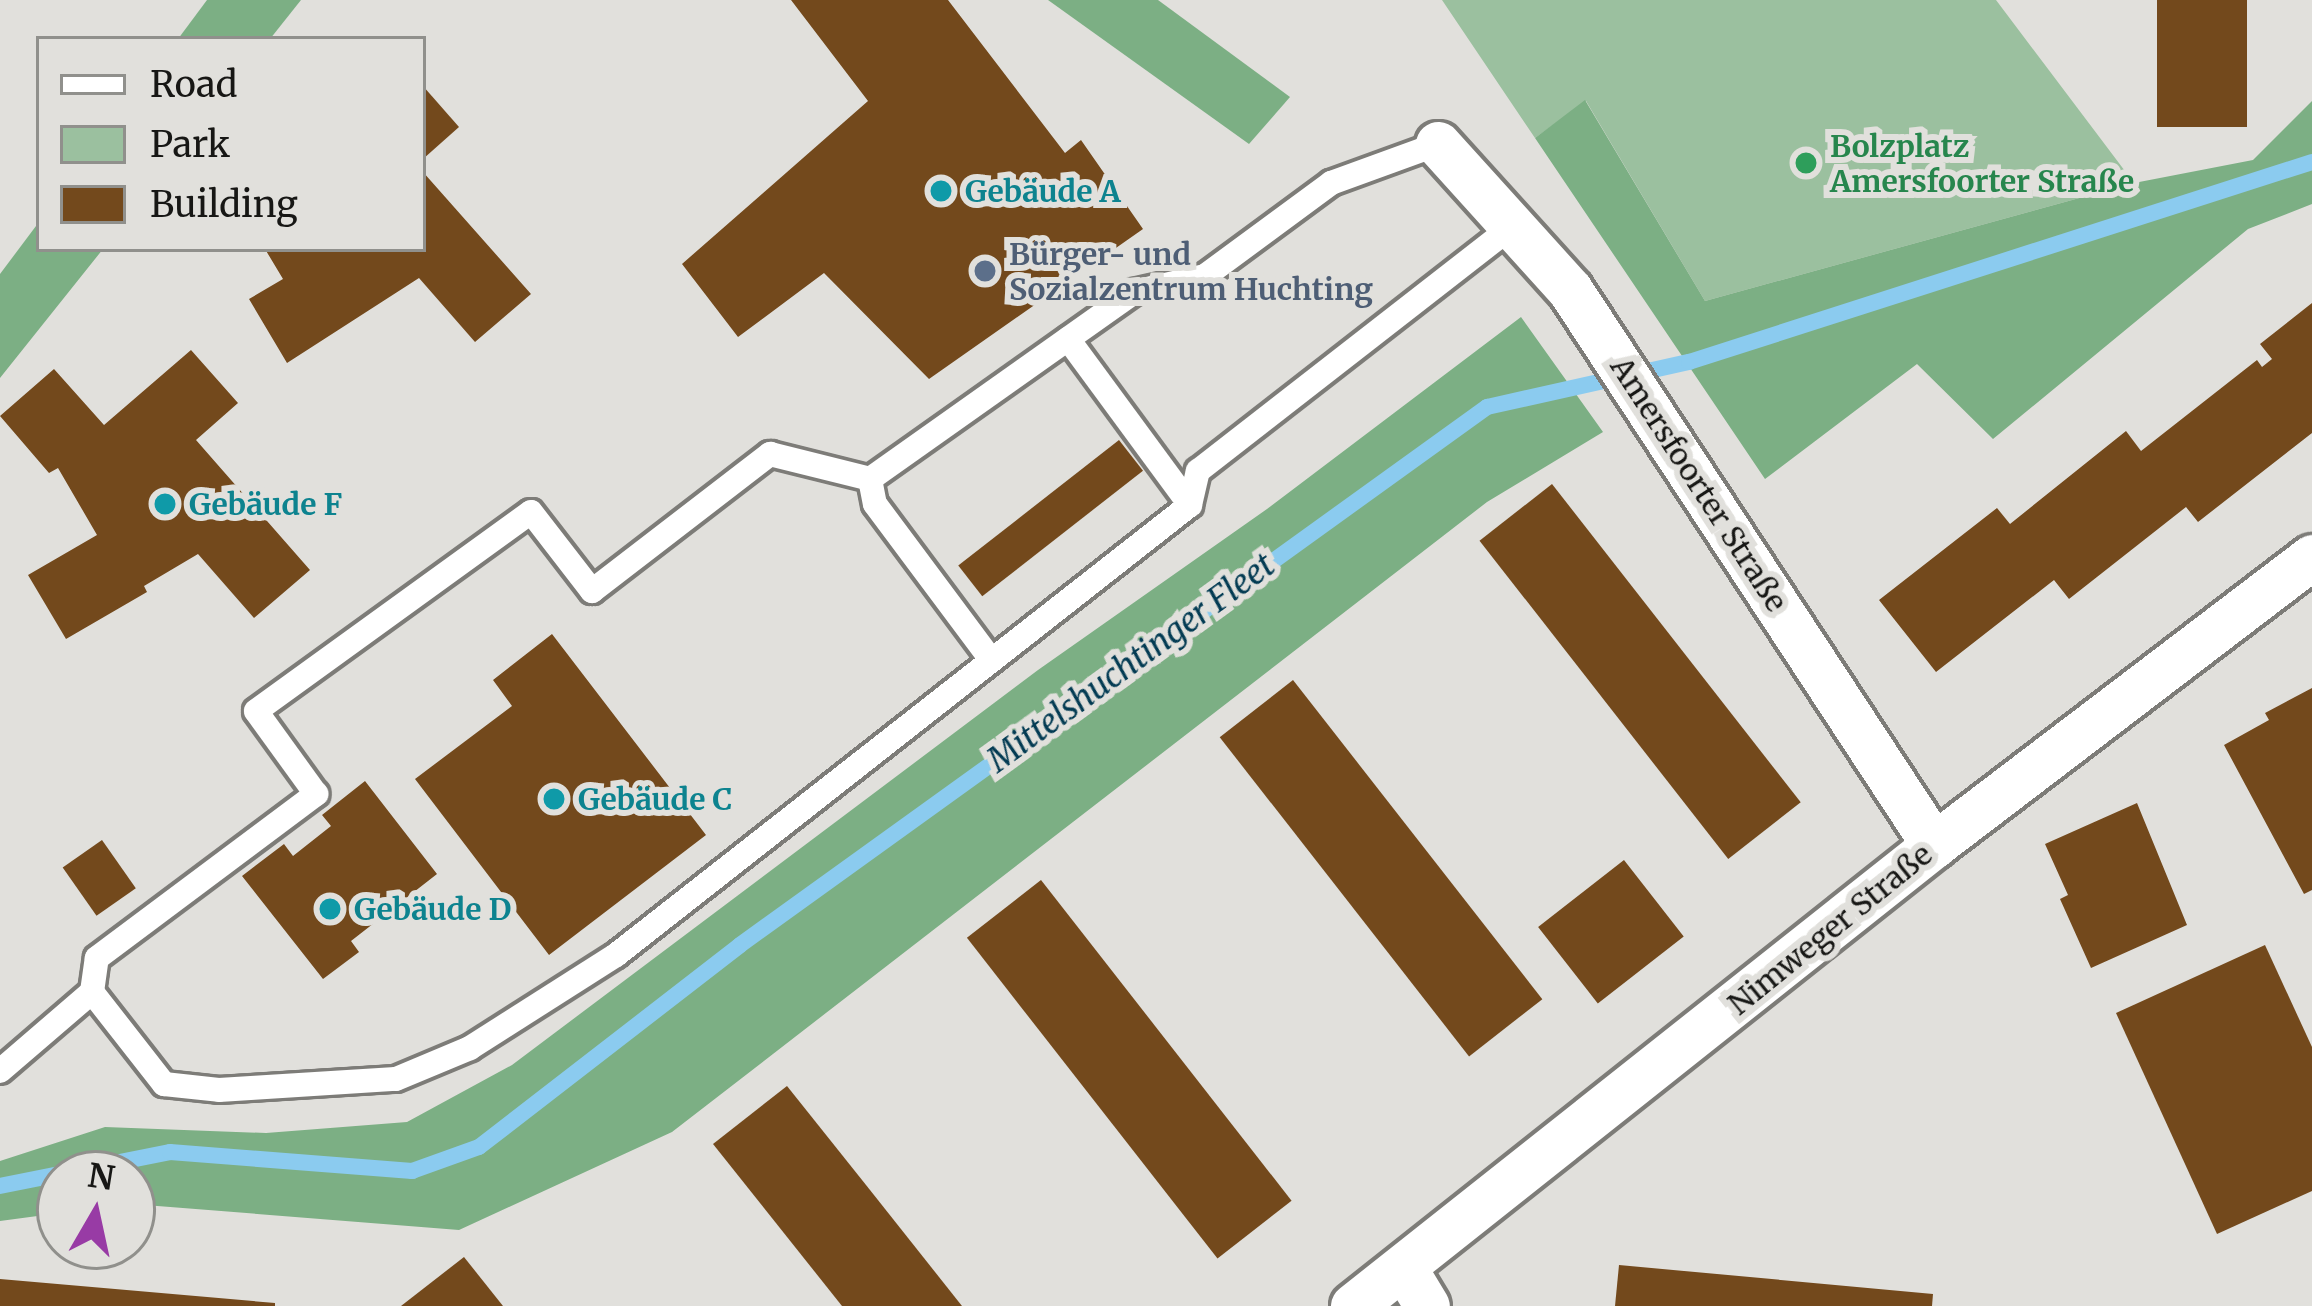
<!DOCTYPE html>
<meta charset="utf-8">
<style>
body{margin:0}
#map{position:relative;width:2312px;height:1306px;overflow:hidden;background:#e1e0dc;font-family:Merriweather,serif}
div>[style]{position:absolute}
.green>*{inset:0;background:#9bc09f}
.forest>*{inset:0;background:#7caf84}
.stream>*{height:16px;margin:-8px;padding:0 8px;transform-origin:8px;border-radius:8px;background:#8bcbef}
.building>*{inset:0;background:#73491c;transform-origin:0 0}
.roads{filter:drop-shadow(3px 0 #7d7c78) drop-shadow(-3px 0 #7d7c78) drop-shadow(0 3px #7d7c78) drop-shadow(0 -3px #7d7c78)}
.lane>*{height:24px;margin:-12px;padding:0 12px;transform-origin:12px;border-radius:12px;background:#fff}
.street>*{height:45px;margin:-22.5px;padding:0 22.5px;transform-origin:22.5px;border-radius:22.5px;background:#fff}
.dots>*{width:33px;height:33px;translate:-50% -50%;box-sizing:border-box;border:6px solid #e1e0dc;border-radius:50%}
span{translate:-50% -50%;white-space:nowrap;text-align:center;line-height:1.15;-webkit-text-stroke:12px #e1e0dc;paint-order:stroke}
.leisure-label{font-size:30px;color:#27864d;font-weight:700}
.left{translate:0 -50%;text-align:left}
.culture-label{font-size:30px;color:#0d838f;font-weight:700}
.service-label{font-size:30px;color:#4e5e75;font-weight:700}
.street-label{font-size:30px;color:#171715}
.water-label{font-size:33px;color:#033b53;font-style:italic}
.legend{position:absolute;left:36px;top:36px;width:390px;height:216px;box-sizing:border-box;background:#e1e0dc;border:3px solid #90908c;margin:0;padding:15px 21px;list-style:none;font-size:36px;color:#171715}
.legend li{display:flex;align-items:center;gap:24px;height:60px}
.legend b{width:60px;border:3px solid #90908c}
.north{position:absolute;left:36px;top:1150px;width:120px;height:120px;box-sizing:border-box;background:#e1e0dc;border:3px solid #90908c;border-radius:50%;rotate:9deg;font-size:33px;font-weight:700;line-height:48px;text-align:center;color:#171715}
.north::after{content:'';display:block;margin:auto;width:42px;height:54px;background:#983ba5;clip-path:polygon(50% 0,100% 100%,50% 72%,0 100%)}
</style>
<div id="map">
<div class="green">
<i style="clip-path:polygon(1442px 0,1996px 0,2134px 183px,1705px 301px,1586px 101px,1535px 138px)"></i>
</div>
<div class="forest">
<i style="clip-path:polygon(207px 0,301px 0,270px 39px,178px 39px)"></i>
<i style="clip-path:polygon(1048px 0,1158px 0,1290px 97px,1249px 144px)"></i>
<i style="clip-path:polygon(1585px 100px,1705px 301px,2134px 183px,2253px 160px,2312px 101px,2312px 204px,2248px 229px,1993px 439px,1917px 364px,1765px 479px,1535px 138px)"></i>
<i style="clip-path:polygon(39px 222px,39px 249px,103px 249px,0 378px,0 274px)"></i>
<i style="clip-path:polygon(1521px 317px,1603px 432px,1487px 502px,672px 1132px,459px 1230px,132px 1204px,132px 1174px,60px 1174px,60px 1213px,0 1221px,0 1161px,105px 1127px,266px 1133px,407px 1122px,512px 1065px,1038px 670px,1267px 509px)"></i>
</div>
<div class="stream">
<i style="left:0;top:1186px;width:173px;rotate:-11.3deg"></i>
<i style="left:170px;top:1152px;width:243px;rotate:4.5deg"></i>
<i style="left:412px;top:1171px;width:71px;rotate:-19.7deg"></i>
<i style="left:479px;top:1147px;width:330px;rotate:-37.7deg"></i>
<i style="left:740px;top:945px;width:921px;rotate:-35.76deg"></i>
<i style="left:1487px;top:407px;width:207px;rotate:-12.6deg"></i>
<i style="left:1689px;top:362px;width:654px;rotate:-17.8deg"></i>
</div>
<div class="building">
<i style="clip-path:polygon(791px 0,948px 0,1065px 153px,1081px 140px,1143px 229px,929px 379px,824px 273px,738px 337px,682px 264px,868px 101px)"></i>
<i style="left:2157px;top:0;width:90px;height:127px"></i>
<i style="clip-path:polygon(423px 86px,459px 127px,423px 159px)"></i>
<i style="clip-path:polygon(423px 172px,531px 294px,475px 342px,419px 278px,287px 363px,249px 299px,283px 279px,265px 249px,423px 249px)"></i>
<i style="clip-path:polygon(2312px 303px,2312px 433px,2198px 522px,2186px 507px,2069px 599px,2054px 580px,1936px 672px,1879px 600px,1997px 508px,2010px 524px,2126px 431px,2141px 451px,2257px 360px,2262px 367px,2272px 359px,2260px 344px)"></i>
<i style="clip-path:polygon(191px 350px,238px 403px,196px 440px,310px 570px,254px 618px,198px 554px,144px 586px,147px 592px,66px 639px,28px 575px,97px 535px,58px 468px,49px 473px,0 416px,54px 369px,104px 425px)"></i>
<i style="left:1119px;top:440px;width:39px;height:204px;rotate:52deg"></i>
<i style="left:1552px;top:484px;width:404px;height:92px;rotate:52deg"></i>
<i style="clip-path:polygon(552px 634px,706px 835px,549px 955px,415px 779px,512px 706px,493px 680px)"></i>
<i style="left:1293px;top:680px;width:405px;height:93px;rotate:52deg"></i>
<i style="clip-path:polygon(2312px 688px,2312px 890px,2304px 894px,2224px 745px,2269px 720px,2265px 713px)"></i>
<i style="clip-path:polygon(365px 781px,437px 874px,351px 941px,359px 952px,323px 979px,242px 876px,284px 844px,293px 856px,331px 826px,322px 815px)"></i>
<i style="clip-path:polygon(2137px 803px,2187px 925px,2091px 968px,2060px 899px,2068px 895px,2045px 844px)"></i>
<i style="left:102px;top:840px;width:59px;height:48px;rotate:55deg"></i>
<i style="left:1624px;top:860px;width:97px;height:109px;rotate:52deg"></i>
<i style="left:1041px;top:880px;width:407px;height:94px;rotate:52deg"></i>
<i style="clip-path:polygon(2265px 945px,2312px 1047px,2312px 1191px,2217px 1234px,2116px 1013px)"></i>
<i style="clip-path:polygon(787px 1086px,870px 1190px,962px 1306px,842px 1306px,713px 1144px)"></i>
<i style="clip-path:polygon(464px 1257px,503px 1306px,401px 1306px)"></i>
<i style="clip-path:polygon(1619px 1265px,1933px 1294px,1932px 1306px,1615px 1306px)"></i>
<i style="clip-path:polygon(0 1279px,275px 1303px,275px 1306px,0 1306px)"></i>
</div>
<div class="roads">
<div class="lane">
<i style="left:1068px;top:339px;width:206px;rotate:53.7deg"></i>
<i style="left:870px;top:479px;width:25px;rotate:79deg"></i>
<i style="left:875px;top:504px;width:191px;rotate:53.3deg"></i>
<i style="left:92px;top:992px;width:117px;rotate:52deg"></i>
<i style="left:164px;top:1084px;width:55px;rotate:6.2deg"></i>
<i style="left:219px;top:1090px;width:177px;rotate:-3.6deg"></i>
<i style="left:396px;top:1079px;width:80px;rotate:-22.7deg"></i>
<i style="left:470px;top:1048px;width:173px;rotate:-32.5deg"></i>
<i style="left:616px;top:955px;width:729px;rotate:-38.1deg"></i>
<i style="left:1190px;top:505px;width:35px;rotate:-77deg"></i>
<i style="left:1198px;top:471px;width:397px;rotate:-37.9deg"></i>
<i style="left:0;top:1071px;width:121px;rotate:-40.7deg"></i>
<i style="left:92px;top:992px;width:34px;rotate:-82deg"></i>
<i style="left:97px;top:958px;width:274px;rotate:-36.8deg"></i>
<i style="left:316px;top:794px;width:102px;rotate:-125.9deg"></i>
<i style="left:256px;top:711px;width:339px;rotate:-35.9deg"></i>
<i style="left:531px;top:512px;width:100px;rotate:52.3deg"></i>
<i style="left:592px;top:591px;width:225px;rotate:-37.6deg"></i>
<i style="left:770px;top:454px;width:103px;rotate:14deg"></i>
<i style="left:870px;top:479px;width:324px;rotate:-35.3deg"></i>
<i style="left:1134px;top:292px;width:73px;rotate:-12.7deg"></i>
<i style="left:1205px;top:276px;width:157px;rotate:-36.4deg"></i>
<i style="left:1331px;top:183px;width:114px;rotate:-20deg"></i>
</div>
<div class="street">
<i style="left:1438px;top:144px;width:197px;rotate:47.9deg"></i>
<i style="left:1570px;top:290px;width:664px;rotate:56.74deg"></i>
<i style="left:1404px;top:1268px;width:44px;rotate:58.8deg"></i>
<i style="left:1353px;top:1306px;width:742px;rotate:-38.43deg"></i>
<i style="left:1934px;top:845px;width:475px;rotate:-37.3deg"></i>
</div>
</div>
<div class="dots">
<i style="left:1806px;top:163px;background:#2e9e5b"></i>
<i style="left:941px;top:191px;background:#0f9aa8"></i>
<i style="left:985px;top:271px;background:#5c6f8a"></i>
<i style="left:165px;top:504px;background:#0f9aa8"></i>
<i style="left:554px;top:799px;background:#0f9aa8"></i>
<i style="left:330px;top:909px;background:#0f9aa8"></i>
</div>
<div class="leisure-label">
<span class="left" style="left:1830px;top:163px">Bolzplatz<br>Amersfoorter Straße</span>
</div>
<div class="culture-label">
<span class="left" style="left:965px;top:191px">Gebäude A</span>
<span class="left" style="left:189px;top:504px">Gebäude F</span>
<span class="left" style="left:578px;top:799px">Gebäude C</span>
<span class="left" style="left:354px;top:909px">Gebäude D</span>
</div>
<div class="service-label">
<span class="left" style="left:1009px;top:271px">Bürger- und<br>Sozialzentrum Huchting</span>
</div>
<div class="street-label">
<span style="left:1699px;top:484px;rotate:57deg">Amersfoorter Straße</span>
<span style="left:1830px;top:929px;rotate:-39deg">Nimweger Straße</span>
</div>
<div class="water-label">
<span style="left:1131px;top:663px;rotate:-36deg">Mittelshuchtinger Fleet</span>
</div>
<ul class="legend">
<li><b style="height:15px;background:#fff"></b>Road</li>
<li><b style="height:33px;background:#9bc09f"></b>Park</li>
<li><b style="height:33px;background:#73491c"></b>Building</li>
</ul>
<div class="north">N</div>
</div>
